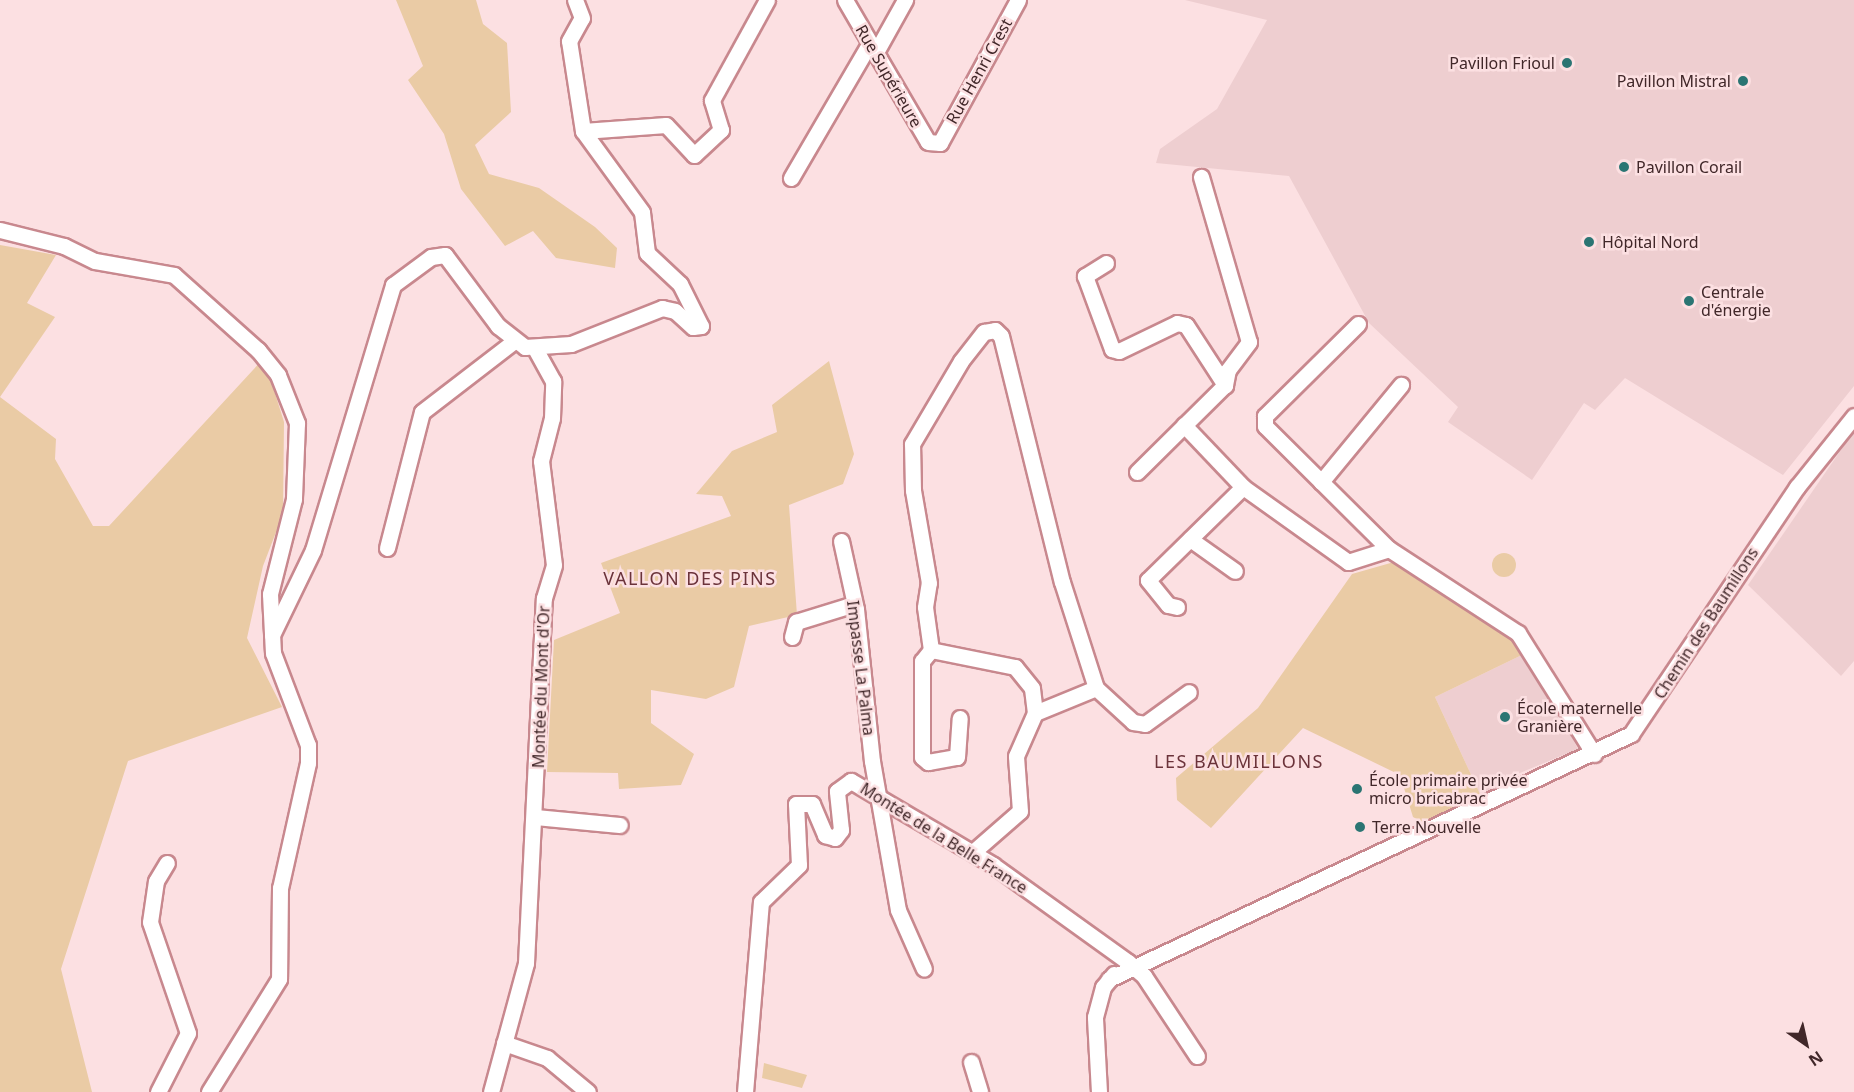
<!DOCTYPE html>
<meta charset="utf-8">
<style>
body{margin:0}
#map{position:relative;width:1854px;height:1092px;overflow:hidden;background:#fce0e2;font-family:"Noto Sans",sans-serif}
div>[style]{position:absolute}
.built>*{inset:0;background:#eeced0}
.green>*{inset:0;background:#eacba5}
.round{border-radius:50%}
.roads{filter:drop-shadow(2px 0 #c8888e) drop-shadow(-2px 0 #c8888e) drop-shadow(0 2px #c8888e) drop-shadow(0 -2px #c8888e)}
.minor>*{height:15px;margin:-7.5px;padding:0 7.5px;transform-origin:7.5px;border-radius:7.5px;background:#fff}
.dots>*{width:16px;height:16px;translate:-50% -50%;box-sizing:border-box;border:3px solid #fce0e2;border-radius:50%}
span{translate:-50% -50%;white-space:nowrap;text-align:center;line-height:1.15;-webkit-text-stroke:5px #fce0e2;paint-order:stroke}
.poi-label{font-size:16px;color:#412729}
.right{translate:-100% -50%;text-align:right}
.left{translate:0 -50%;text-align:left}
.street-label{font-size:16px;color:#412729}
.neighbourhood-label{font-size:18px;color:#6b333a;letter-spacing:1.5px}
.north{position:absolute;left:1776px;top:1014px;width:60px;height:60px;-webkit-text-stroke:4px #fce0e2;paint-order:stroke;rotate:146deg;font-size:16px;font-weight:700;line-height:24px;text-align:center;color:#412729}
.north::after{content:'';display:block;margin:auto;width:21px;height:27px;background:#412729;clip-path:polygon(50% 0,100% 100%,50% 72%,0 100%)}
</style>
<div id="map">
<div class="built">
<i style="clip-path:polygon(1185px 0,1854px 0,1854px 386px,1783px 475px,1625px 378px,1595px 410px,1584px 403px,1532px 480px,1448px 422px,1458px 407px,1369px 323px,1289px 176px,1156px 163px,1160px 149px,1217px 109px,1267px 20px)"></i>
<i style="clip-path:polygon(1854px 431px,1854px 661px,1841px 676px,1748px 585px)"></i>
<i style="clip-path:polygon(1526px 653px,1578px 749px,1503px 780px,1504px 785px,1481px 796px,1435px 697px)"></i>
</div>
<div class="green">
<i style="clip-path:polygon(396px 0,476px 0,483px 24px,507px 43px,511px 112px,475px 145px,489px 174px,539px 188px,595px 227px,617px 248px,615px 268px,556px 258px,533px 231px,505px 246px,461px 189px,444px 134px,408px 80px,423px 66px)"></i>
<i style="clip-path:polygon(0 245px,56px 255px,27px 303px,55px 317px,0 397px)"></i>
<i style="clip-path:polygon(264px 358px,284px 422px,283px 514px,263px 566px,247px 638px,282px 707px,128px 761px,61px 969px,92px 1092px,0 1092px,0 397px,56px 439px,55px 459px,93px 526px,109px 526px)"></i>
<i style="clip-path:polygon(829px 361px,854px 454px,843px 484px,789px 505px,797px 615px,749px 626px,734px 687px,706px 699px,651px 690px,651px 723px,694px 754px,681px 785px,619px 789px,618px 773px,547px 772px,554px 640px,620px 613px,601px 563px,731px 516px,722px 496px,696px 494px,732px 451px,777px 432px,772px 405px)"></i>
<i class="round" style="left:1492px;top:553px;width:24px;height:24px"></i>
<i style="clip-path:polygon(1394px 562px,1484px 617px,1526px 653px,1435px 697px,1481px 796px,1424px 823px,1413px 817px,1400px 775px,1303px 728px,1211px 828px,1177px 800px,1176px 778px,1258px 708px,1352px 574px)"></i>
<i style="clip-path:polygon(764px 1063px,807px 1075px,802px 1088px,762px 1078px)"></i>
</div>
<div class="roads">
<div class="minor">
<i style="left:845px;top:0;width:164px;rotate:59.7deg"></i>
<i style="left:928px;top:142px;width:12px;rotate:5deg"></i>
<i style="left:940px;top:143px;width:163px;rotate:-61.4deg"></i>
<i style="left:876px;top:52px;width:60px;rotate:-60.9deg"></i>
<i style="left:583px;top:131px;width:83px;rotate:-4.1deg"></i>
<i style="left:666px;top:125px;width:41px;rotate:47deg"></i>
<i style="left:694px;top:155px;width:37px;rotate:-43deg"></i>
<i style="left:721px;top:130px;width:31px;rotate:-107deg"></i>
<i style="left:712px;top:100px;width:114px;rotate:-61.2deg"></i>
<i style="left:791px;top:178px;width:156px;rotate:-59.7deg"></i>
<i style="left:0;top:230px;width:66px;rotate:14deg"></i>
<i style="left:64px;top:246px;width:34px;rotate:26deg"></i>
<i style="left:95px;top:261px;width:80px;rotate:10deg"></i>
<i style="left:174px;top:275px;width:113px;rotate:41.8deg"></i>
<i style="left:258px;top:350px;width:32px;rotate:51deg"></i>
<i style="left:278px;top:375px;width:52px;rotate:68.4deg"></i>
<i style="left:297px;top:423px;width:76px;rotate:92.3deg"></i>
<i style="left:294px;top:499px;width:98px;rotate:104.2deg"></i>
<i style="left:270px;top:594px;width:59px;rotate:87.1deg"></i>
<i style="left:273px;top:653px;width:98px;rotate:69.2deg"></i>
<i style="left:308px;top:745px;width:18px;rotate:90deg"></i>
<i style="left:308px;top:763px;width:128px;rotate:102.6deg"></i>
<i style="left:280px;top:888px;width:91px;rotate:90.6deg"></i>
<i style="left:279px;top:979px;width:133px;rotate:121.8deg"></i>
<i style="left:1106px;top:263px;width:25px;rotate:148deg"></i>
<i style="left:1085px;top:276px;width:78px;rotate:69.7deg"></i>
<i style="left:1112px;top:349px;width:7px;rotate:16deg"></i>
<i style="left:1119px;top:351px;width:64px;rotate:-25.8deg"></i>
<i style="left:1177px;top:323px;width:9px;rotate:13deg"></i>
<i style="left:1186px;top:325px;width:72px;rotate:57deg"></i>
<i style="left:1358px;top:324px;width:131px;rotate:135.3deg"></i>
<i style="left:1265px;top:416px;width:10px;rotate:90deg"></i>
<i style="left:1265px;top:426px;width:175px;rotate:44.8deg"></i>
<i style="left:1184px;top:425px;width:86px;rotate:46.4deg"></i>
<i style="left:1243px;top:487px;width:129px;rotate:35.5deg"></i>
<i style="left:1348px;top:562px;width:43px;rotate:-17.6deg"></i>
<i style="left:1389px;top:549px;width:154px;rotate:33.1deg"></i>
<i style="left:1518px;top:633px;width:143px;rotate:57.9deg"></i>
<i style="left:1137px;top:472px;width:124px;rotate:-44.7deg"></i>
<i style="left:1225px;top:385px;width:15px;rotate:-79deg"></i>
<i style="left:1228px;top:370px;width:35px;rotate:-53deg"></i>
<i style="left:1249px;top:342px;width:172px;rotate:-106.2deg"></i>
<i style="left:1321px;top:482px;width:126px;rotate:-50.5deg"></i>
<i style="left:1190px;top:539px;width:55px;rotate:35.4deg"></i>
<i style="left:841px;top:541px;width:70px;rotate:77.6deg"></i>
<i style="left:856px;top:609px;width:153px;rotate:84deg"></i>
<i style="left:872px;top:761px;width:151px;rotate:80.1deg"></i>
<i style="left:898px;top:910px;width:64px;rotate:66.2deg"></i>
<i style="left:387px;top:548px;width:140px;rotate:-75.6deg"></i>
<i style="left:422px;top:412px;width:115px;rotate:-37.6deg"></i>
<i style="left:1177px;top:607px;width:9px;rotate:-167deg"></i>
<i style="left:1168px;top:605px;width:32px;rotate:-129deg"></i>
<i style="left:1148px;top:580px;width:133px;rotate:-44.4deg"></i>
<i style="left:272px;top:635px;width:94px;rotate:-64.2deg"></i>
<i style="left:313px;top:550px;width:277px;rotate:-73.2deg"></i>
<i style="left:393px;top:285px;width:47px;rotate:-36.4deg"></i>
<i style="left:431px;top:257px;width:14px;rotate:-8deg"></i>
<i style="left:445px;top:255px;width:89px;rotate:53.3deg"></i>
<i style="left:498px;top:326px;width:34px;rotate:38deg"></i>
<i style="left:525px;top:347px;width:46px;rotate:-3.7deg"></i>
<i style="left:571px;top:344px;width:98px;rotate:-21.6deg"></i>
<i style="left:662px;top:308px;width:13px;rotate:13deg"></i>
<i style="left:675px;top:311px;width:24px;rotate:42deg"></i>
<i style="left:693px;top:327px;width:8px;rotate:-7deg"></i>
<i style="left:701px;top:326px;width:47px;rotate:-116.6deg"></i>
<i style="left:680px;top:284px;width:45px;rotate:-136.8deg"></i>
<i style="left:647px;top:253px;width:41px;rotate:-97deg"></i>
<i style="left:642px;top:212px;width:100px;rotate:-126.1deg"></i>
<i style="left:583px;top:131px;width:91px;rotate:-98.8deg"></i>
<i style="left:569px;top:41px;width:26px;rotate:-61deg"></i>
<i style="left:582px;top:18px;width:19px;rotate:-111deg"></i>
<i style="left:792px;top:637px;width:16px;rotate:-75deg"></i>
<i style="left:796px;top:622px;width:61px;rotate:-17.2deg"></i>
<i style="left:931px;top:650px;width:14px;rotate:129deg"></i>
<i style="left:922px;top:661px;width:96px;rotate:90deg"></i>
<i style="left:922px;top:757px;width:8px;rotate:40deg"></i>
<i style="left:928px;top:762px;width:29px;rotate:-10deg"></i>
<i style="left:957px;top:757px;width:39px;rotate:-86deg"></i>
<i style="left:1035px;top:713px;width:25px;rotate:-97deg"></i>
<i style="left:1032px;top:688px;width:27px;rotate:-129deg"></i>
<i style="left:1015px;top:667px;width:86px;rotate:-168.6deg"></i>
<i style="left:931px;top:650px;width:43px;rotate:-97.9deg"></i>
<i style="left:925px;top:607px;width:24px;rotate:-81deg"></i>
<i style="left:929px;top:583px;width:94px;rotate:-99.8deg"></i>
<i style="left:913px;top:490px;width:46px;rotate:-91.2deg"></i>
<i style="left:912px;top:444px;width:96px;rotate:-59.4deg"></i>
<i style="left:961px;top:361px;width:37px;rotate:-52deg"></i>
<i style="left:984px;top:332px;width:11px;rotate:-10deg"></i>
<i style="left:995px;top:330px;width:8px;rotate:45deg"></i>
<i style="left:1001px;top:336px;width:253px;rotate:76.1deg"></i>
<i style="left:1062px;top:582px;width:111px;rotate:72.2deg"></i>
<i style="left:1096px;top:688px;width:50px;rotate:42.6deg"></i>
<i style="left:1133px;top:722px;width:12px;rotate:9deg"></i>
<i style="left:1145px;top:724px;width:54px;rotate:-36deg"></i>
<i style="left:535px;top:817px;width:85px;rotate:5.4deg"></i>
<i style="left:973px;top:852px;width:62px;rotate:-41.1deg"></i>
<i style="left:1020px;top:811px;width:55px;rotate:-94.2deg"></i>
<i style="left:1016px;top:756px;width:47px;rotate:-66.2deg"></i>
<i style="left:1035px;top:713px;width:66px;rotate:-22.3deg"></i>
<i style="left:1109px;top:979px;width:577px;rotate:-25.14deg"></i>
<i style="left:1631px;top:734px;width:298px;rotate:-56.1deg"></i>
<i style="left:1797px;top:487px;width:91px;rotate:-51.2deg"></i>
<i style="left:504px;top:1043px;width:46px;rotate:19.2deg"></i>
<i style="left:547px;top:1058px;width:53px;rotate:39.7deg"></i>
<i style="left:971px;top:1062px;width:31px;rotate:73deg"></i>
<i style="left:158px;top:1092px;width:66px;rotate:-63deg"></i>
<i style="left:188px;top:1033px;width:117px;rotate:-108.9deg"></i>
<i style="left:150px;top:922px;width:41px;rotate:-81.7deg"></i>
<i style="left:156px;top:881px;width:21px;rotate:-59deg"></i>
<i style="left:491px;top:1092px;width:134px;rotate:-74.8deg"></i>
<i style="left:526px;top:963px;width:365px;rotate:-87.2deg"></i>
<i style="left:544px;top:598px;width:34px;rotate:-73deg"></i>
<i style="left:554px;top:565px;width:105px;rotate:-97.1deg"></i>
<i style="left:541px;top:461px;width:44px;rotate:-75.7deg"></i>
<i style="left:552px;top:418px;width:37px;rotate:-88deg"></i>
<i style="left:553px;top:381px;width:37px;rotate:-119deg"></i>
<i style="left:745px;top:1092px;width:191px;rotate:-85.2deg"></i>
<i style="left:761px;top:902px;width:53px;rotate:-44.2deg"></i>
<i style="left:799px;top:865px;width:61px;rotate:-92.8deg"></i>
<i style="left:796px;top:804px;width:16px"></i>
<i style="left:812px;top:804px;width:34px;rotate:67deg"></i>
<i style="left:825px;top:835px;width:10px;rotate:17deg"></i>
<i style="left:835px;top:838px;width:10px;rotate:-53deg"></i>
<i style="left:841px;top:830px;width:39px;rotate:-96deg"></i>
<i style="left:837px;top:791px;width:17px;rotate:-36deg"></i>
<i style="left:851px;top:781px;width:165px;rotate:30.6deg"></i>
<i style="left:993px;top:865px;width:166px;rotate:35.7deg"></i>
<i style="left:1128px;top:962px;width:21px;rotate:41deg"></i>
<i style="left:1144px;top:976px;width:96px;rotate:56.5deg"></i>
<i style="left:1099px;top:1092px;width:75px;rotate:-93.1deg"></i>
<i style="left:1095px;top:1017px;width:31px;rotate:-75deg"></i>
<i style="left:1103px;top:987px;width:17px;rotate:-50deg"></i>
</div>
</div>
<div class="dots">
<i style="left:1567px;top:63px;background:#2b7573"></i>
<i style="left:1743px;top:81px;background:#2b7573"></i>
<i style="left:1624px;top:167px;background:#2b7573"></i>
<i style="left:1589px;top:242px;background:#2b7573"></i>
<i style="left:1689px;top:301px;background:#2b7573"></i>
<i style="left:1505px;top:717px;background:#2b7573"></i>
<i style="left:1357px;top:789px;background:#2b7573"></i>
<i style="left:1360px;top:827px;background:#2b7573"></i>
</div>
<div class="poi-label">
<span class="right" style="left:1555px;top:63px">Pavillon Frioul</span>
<span class="right" style="left:1731px;top:81px">Pavillon Mistral</span>
<span class="left" style="left:1636px;top:167px">Pavillon Corail</span>
<span class="left" style="left:1602px;top:242px">Hôpital Nord</span>
<span class="left" style="left:1701px;top:301px">Centrale<br>d'énergie</span>
<span class="left" style="left:1517px;top:717px">École maternelle<br>Granière</span>
<span class="left" style="left:1369px;top:789px">École primaire privée<br>micro bricabrac</span>
<span class="left" style="left:1372px;top:827px">Terre Nouvelle</span>
</div>
<div class="street-label">
<span style="left:979px;top:71px;rotate:-61deg">Rue Henri Crest</span>
<span style="left:889px;top:76px;rotate:60deg">Rue Supérieure</span>
<span style="left:1706px;top:623px;rotate:-57deg">Chemin des Baumillons</span>
<span style="left:861px;top:668px;rotate:83deg">Impasse La Palma</span>
<span style="left:541px;top:687px;rotate:-88deg">Montée du Mont d'Or</span>
<span style="left:944px;top:838px;rotate:32deg">Montée de la Belle France</span>
</div>
<div class="neighbourhood-label">
<span style="left:690px;top:578px">VALLON DES PINS</span>
<span style="left:1239px;top:761px">LES BAUMILLONS</span>
</div>
<div class="north">N</div>
</div>
